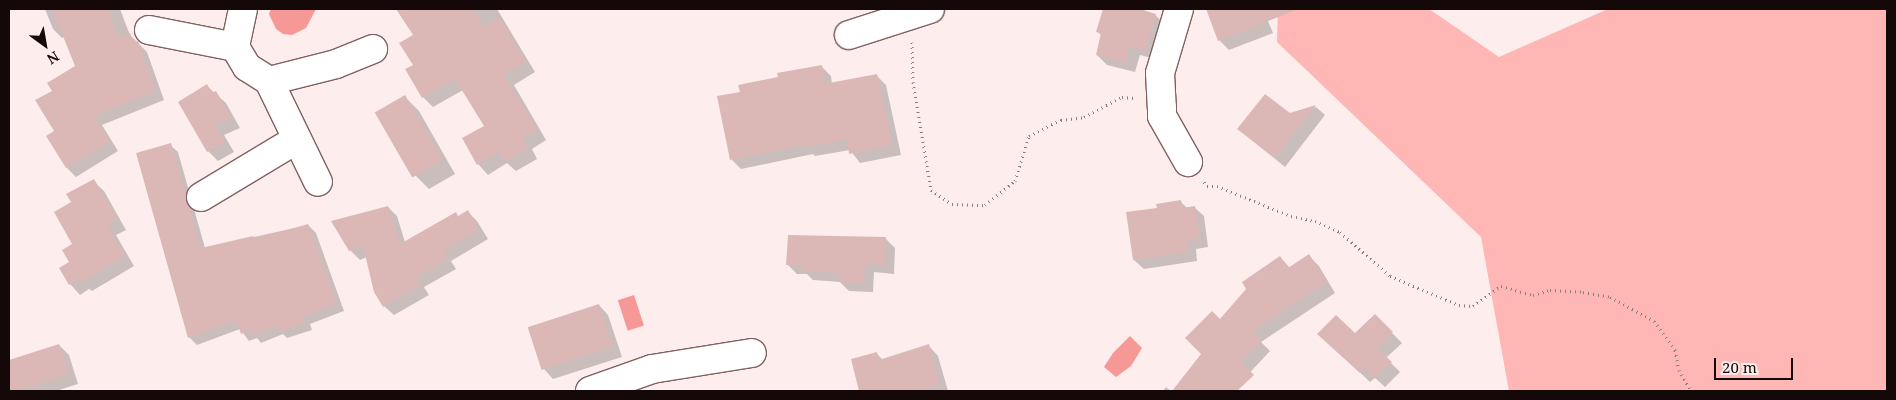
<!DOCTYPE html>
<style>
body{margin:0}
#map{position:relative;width:1896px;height:400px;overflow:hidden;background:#fdeeed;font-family:"Noto Serif",serif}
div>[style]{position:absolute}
.green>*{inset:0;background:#feb7b5}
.water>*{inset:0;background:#f59896;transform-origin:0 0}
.shadow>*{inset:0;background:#0003}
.building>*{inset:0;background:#dbb8b6;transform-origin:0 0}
.path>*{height:3px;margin-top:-1.5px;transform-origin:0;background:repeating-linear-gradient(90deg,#8a7d7c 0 1px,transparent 0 5px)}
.roads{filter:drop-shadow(1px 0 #816160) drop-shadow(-1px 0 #816160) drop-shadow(0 1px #816160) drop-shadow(0 -1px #816160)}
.minor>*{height:28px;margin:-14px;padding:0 14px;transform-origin:14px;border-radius:14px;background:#fff}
span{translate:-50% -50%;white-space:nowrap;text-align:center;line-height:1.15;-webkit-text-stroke:4.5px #fdeeed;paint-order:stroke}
.frame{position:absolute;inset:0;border:10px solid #140808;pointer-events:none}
.north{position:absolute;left:20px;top:20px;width:50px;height:50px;-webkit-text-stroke:4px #fdeeed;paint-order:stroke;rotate:148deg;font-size:14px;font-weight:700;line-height:20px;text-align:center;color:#140808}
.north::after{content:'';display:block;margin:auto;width:18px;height:22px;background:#140808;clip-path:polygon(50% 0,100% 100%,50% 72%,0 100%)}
.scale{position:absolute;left:1714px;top:358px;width:79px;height:22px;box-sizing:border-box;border:2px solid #140808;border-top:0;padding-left:6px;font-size:15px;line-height:18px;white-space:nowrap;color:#140808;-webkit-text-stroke:4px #fdeeed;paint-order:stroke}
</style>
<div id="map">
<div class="green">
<i style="clip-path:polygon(1278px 9px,1429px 9px,1499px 57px,1608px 9px,1887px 9px,1887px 391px,1509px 391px,1481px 237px,1277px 42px)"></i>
</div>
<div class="water">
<i style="clip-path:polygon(271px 9px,316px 9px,306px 28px,292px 35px,283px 34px,276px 29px,269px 14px)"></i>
<i style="left:634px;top:295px;width:32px;height:17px;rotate:72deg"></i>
<i style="clip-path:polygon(1130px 336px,1142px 348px,1131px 366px,1116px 377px,1104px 367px,1113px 353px)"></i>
</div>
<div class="shadow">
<i style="clip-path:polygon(45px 9px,120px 9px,130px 35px,147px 52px,164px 100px,102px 125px,118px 151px,76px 177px,67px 168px,55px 132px,54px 91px,76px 66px,64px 37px,62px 38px,53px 29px)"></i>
<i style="clip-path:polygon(398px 9px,497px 9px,535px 72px,514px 85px,546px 140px,532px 149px,537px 159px,516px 171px,507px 163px,488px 175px,478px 164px,464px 139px,485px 127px,463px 90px,433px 107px,423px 97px,415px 66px,414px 35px)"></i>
<i style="clip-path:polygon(1104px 9px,1141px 9px,1155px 15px,1165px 24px,1155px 59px,1140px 55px,1135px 72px,1107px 65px,1097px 55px,1102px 36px,1098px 32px)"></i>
<i style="clip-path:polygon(1228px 9px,1263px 9px,1273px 33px,1229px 50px,1219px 40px,1210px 15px)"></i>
<i style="clip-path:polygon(821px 66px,831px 76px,832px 84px,876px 75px,886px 85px,901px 155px,860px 163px,850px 150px,815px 156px,813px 154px,741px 169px,732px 160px,741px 93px,780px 78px)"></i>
<i style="clip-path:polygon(207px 86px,226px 103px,240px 128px,224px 135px,234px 152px,218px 161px,208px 151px)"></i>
<i style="clip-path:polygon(405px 97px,419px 111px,455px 174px,429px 189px,415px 175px,376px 114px)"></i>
<i style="clip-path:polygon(1316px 107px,1325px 115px,1285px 167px,1238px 129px)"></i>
<i style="clip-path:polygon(170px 145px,178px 152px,205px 248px,308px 225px,316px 233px,344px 311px,310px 324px,312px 330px,287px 338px,283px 334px,261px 343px,257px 338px,249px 341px,240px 329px,197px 345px,189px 337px)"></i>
<i style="clip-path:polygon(93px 181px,104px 191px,126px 230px,116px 235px,134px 266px,92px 291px,89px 289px,80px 295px,70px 284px,60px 268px,71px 262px,74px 244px,73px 203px)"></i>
<i style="clip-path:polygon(1181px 202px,1187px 208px,1194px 207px,1204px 216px,1208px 247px,1196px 249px,1197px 261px,1144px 269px,1134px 260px,1158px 209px)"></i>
<i style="clip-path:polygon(388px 207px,397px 216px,405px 242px,468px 212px,477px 221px,488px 239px,451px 261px,456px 269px,424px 287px,429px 295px,394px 315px,384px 306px,367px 257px,360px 260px,350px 250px)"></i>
<i style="clip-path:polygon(886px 239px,895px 248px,894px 274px,874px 272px,873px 292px,849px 291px,840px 282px,813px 280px,807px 274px,797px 274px,787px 264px)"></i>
<i style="clip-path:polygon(1309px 256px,1319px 266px,1335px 293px,1261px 342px,1270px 351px,1241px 382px,1239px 380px,1231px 391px,1174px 391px,1202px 354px,1220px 320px,1280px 257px,1290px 268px)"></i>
<i style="clip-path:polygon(599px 305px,608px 315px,622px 357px,553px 379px,544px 369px)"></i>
<i style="clip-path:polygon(1375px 316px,1402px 343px,1386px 358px,1400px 372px,1385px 387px,1375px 378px,1370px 382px,1329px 343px,1355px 335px)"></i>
<i style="clip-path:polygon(59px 345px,69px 355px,78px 384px,56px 391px,9px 391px,9px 362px)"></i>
<i style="clip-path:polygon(929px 346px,938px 356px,948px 391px,860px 391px,852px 360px,876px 353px,883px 360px)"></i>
<i style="clip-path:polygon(1166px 387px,1171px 391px,1163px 391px)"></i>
</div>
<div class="building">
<i style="clip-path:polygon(52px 9px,107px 9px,118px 37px,130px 33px,134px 43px,138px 41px,156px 91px,94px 116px,110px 142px,66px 168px,46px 136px,54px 131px,35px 100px,52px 91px,47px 83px,75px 66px)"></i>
<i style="clip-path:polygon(396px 9px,472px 9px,484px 27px,500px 18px,526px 62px,504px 74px,537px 130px,522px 139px,528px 148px,505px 162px,498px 152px,477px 165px,462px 138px,484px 126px,455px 79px,422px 98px,405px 69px,413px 65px,399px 43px,413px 35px)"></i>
<i style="clip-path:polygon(1103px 9px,1139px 9px,1156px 14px,1145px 51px,1130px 46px,1126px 63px,1096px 55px,1101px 33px,1096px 32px)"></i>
<i style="clip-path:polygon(1206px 9px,1296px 9px,1296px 10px,1218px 41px)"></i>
<i style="clip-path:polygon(822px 65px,824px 84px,877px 74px,892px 145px,849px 154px,847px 139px,804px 147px,804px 145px,730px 160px,717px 96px,740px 92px,738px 85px,778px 77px,777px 73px)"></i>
<i style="clip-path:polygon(207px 84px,212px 93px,216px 91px,231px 117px,215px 125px,225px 142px,207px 152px,178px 102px)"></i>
<i style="clip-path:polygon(1265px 94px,1290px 113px,1316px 105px,1275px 158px,1237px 129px)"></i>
<i style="left:405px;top:95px;width:75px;height:35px;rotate:60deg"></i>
<i style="clip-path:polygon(171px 143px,201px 248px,253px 236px,254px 238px,273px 234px,308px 224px,337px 303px,303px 317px,305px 323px,279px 331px,277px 326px,253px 336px,251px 330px,241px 334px,236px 320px,188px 338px,136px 153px)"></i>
<i style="clip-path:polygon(94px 179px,117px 219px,107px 225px,125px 256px,81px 282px,79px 279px,69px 285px,59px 268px,69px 262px,62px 250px,72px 244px,54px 212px,71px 202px,66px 194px)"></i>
<i style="clip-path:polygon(1181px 200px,1182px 208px,1195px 206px,1200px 237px,1187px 240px,1188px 252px,1133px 260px,1126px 212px,1157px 208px,1156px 204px)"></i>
<i style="clip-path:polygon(388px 206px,400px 244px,456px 212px,458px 216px,468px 210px,479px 230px,443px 251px,447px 259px,416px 277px,420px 285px,383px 307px,374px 292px,363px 246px,349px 251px,331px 221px)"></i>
<i style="clip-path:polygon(788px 235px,886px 237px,885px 265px,865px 264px,864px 284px,839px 282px,839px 273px,802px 271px,803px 265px,786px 265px)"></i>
<i style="clip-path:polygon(1309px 254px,1327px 282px,1252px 331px,1261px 341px,1241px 362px,1254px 375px,1237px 391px,1172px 391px,1201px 354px,1185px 338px,1212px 311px,1220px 319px,1246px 289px,1242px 282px,1280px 256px,1288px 268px)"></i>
<i style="left:599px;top:304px;width:45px;height:75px;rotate:72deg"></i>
<i style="clip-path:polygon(1375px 314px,1393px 332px,1377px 348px,1392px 362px,1374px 378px,1365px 369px,1360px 373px,1317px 334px,1336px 315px,1355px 333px)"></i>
<i style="clip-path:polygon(59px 344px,69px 374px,17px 391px,9px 391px,9px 360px)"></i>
<i style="clip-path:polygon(929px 344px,940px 385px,916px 391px,859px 391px,851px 359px,877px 352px,879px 360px)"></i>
</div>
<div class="path">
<i style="left:912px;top:42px;width:40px;rotate:88.6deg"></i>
<i style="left:913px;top:82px;width:109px;rotate:80.5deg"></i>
<i style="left:931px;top:190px;width:25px;rotate:34deg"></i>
<i style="left:952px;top:204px;width:33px;rotate:2deg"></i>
<i style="left:985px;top:205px;width:38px;rotate:-39deg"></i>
<i style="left:1015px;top:181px;width:47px;rotate:-72.7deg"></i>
<i style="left:1029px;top:136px;width:36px;rotate:-27deg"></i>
<i style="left:1061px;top:120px;width:23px;rotate:-7deg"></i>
<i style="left:1084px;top:117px;width:43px;rotate:-27.8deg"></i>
<i style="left:1122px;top:97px;width:14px;rotate:4deg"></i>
<i style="left:1204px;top:182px;width:5px;rotate:53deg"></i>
<i style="left:1207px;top:186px;width:10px"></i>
<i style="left:1217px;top:186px;width:80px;rotate:22.1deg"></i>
<i style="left:1291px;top:216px;width:25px;rotate:12deg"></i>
<i style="left:1315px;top:221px;width:27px;rotate:24deg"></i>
<i style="left:1340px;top:232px;width:67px;rotate:41.3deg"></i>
<i style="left:1390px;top:276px;width:75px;rotate:22.8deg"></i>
<i style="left:1459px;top:305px;width:14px;rotate:4deg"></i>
<i style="left:1473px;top:306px;width:34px;rotate:-36deg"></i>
<i style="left:1501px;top:286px;width:33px;rotate:16deg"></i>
<i style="left:1533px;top:295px;width:18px;rotate:-16deg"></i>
<i style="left:1550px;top:290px;width:33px;rotate:3deg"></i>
<i style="left:1583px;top:292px;width:27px;rotate:10deg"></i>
<i style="left:1610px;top:297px;width:50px;rotate:28.6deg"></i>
<i style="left:1654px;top:321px;width:36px;rotate:54deg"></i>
<i style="left:1675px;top:350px;width:20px;rotate:79deg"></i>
<i style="left:1679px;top:370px;width:24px;rotate:60deg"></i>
</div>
<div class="roads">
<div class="minor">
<i style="left:243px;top:9px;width:39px;rotate:102deg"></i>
<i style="left:235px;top:47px;width:23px;rotate:59deg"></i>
<i style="left:247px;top:67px;width:26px;rotate:32deg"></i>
<i style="left:269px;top:81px;width:69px;rotate:-14.2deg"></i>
<i style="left:336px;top:64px;width:40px;rotate:-22deg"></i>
<i style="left:1179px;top:9px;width:67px;rotate:106.5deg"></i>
<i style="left:1160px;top:73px;width:35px;rotate:87deg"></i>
<i style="left:1162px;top:108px;width:8px;rotate:90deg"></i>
<i style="left:1162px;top:116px;width:53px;rotate:60.5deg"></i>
<i style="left:149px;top:30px;width:88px;rotate:11.2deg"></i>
<i style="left:849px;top:35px;width:85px;rotate:-17.8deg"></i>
<i style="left:269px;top:81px;width:112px;rotate:64.1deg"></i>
<i style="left:201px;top:197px;width:112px;rotate:-31.1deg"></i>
<i style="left:590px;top:391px;width:66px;rotate:-19.5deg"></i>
<i style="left:652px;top:369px;width:101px;rotate:-9.1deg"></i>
</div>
</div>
<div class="frame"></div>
<div class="north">N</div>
<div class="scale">20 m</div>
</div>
